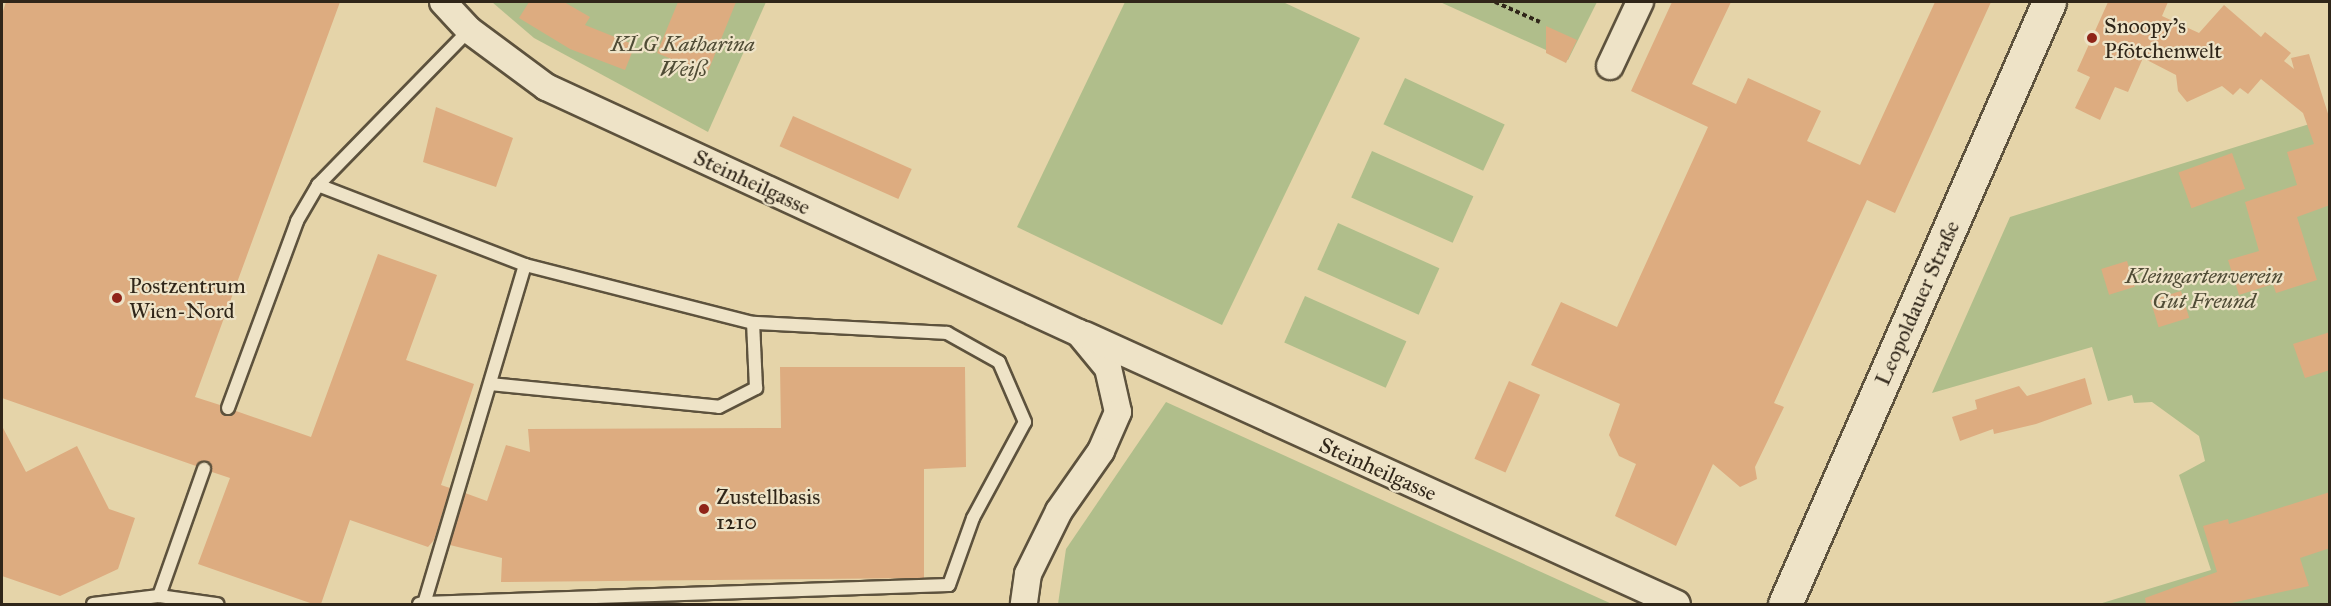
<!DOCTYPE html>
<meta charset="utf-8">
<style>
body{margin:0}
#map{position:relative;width:2331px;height:606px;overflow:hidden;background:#e5d4a9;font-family:"IM FELL Great Primer",serif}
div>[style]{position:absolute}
.green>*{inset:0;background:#b0be8b;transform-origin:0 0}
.building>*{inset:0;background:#ddac80;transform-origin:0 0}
.path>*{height:4px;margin-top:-2px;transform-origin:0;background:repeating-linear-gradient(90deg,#302619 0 4.5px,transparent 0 7.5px)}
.roads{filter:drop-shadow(2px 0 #5d523d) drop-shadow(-2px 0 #5d523d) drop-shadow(0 2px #5d523d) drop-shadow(0 -2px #5d523d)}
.service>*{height:12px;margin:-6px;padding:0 6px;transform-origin:6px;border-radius:6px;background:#eee3c7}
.minor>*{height:26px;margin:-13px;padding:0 13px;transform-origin:13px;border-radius:13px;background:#eee3c7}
.secondary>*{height:33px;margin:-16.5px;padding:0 16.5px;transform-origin:16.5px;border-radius:16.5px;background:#eee3c7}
.dots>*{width:16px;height:16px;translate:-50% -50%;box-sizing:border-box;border:3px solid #eee3c7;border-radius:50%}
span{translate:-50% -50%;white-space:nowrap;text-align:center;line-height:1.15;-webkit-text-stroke:4.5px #eee3c7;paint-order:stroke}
.poi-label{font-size:22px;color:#302619}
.left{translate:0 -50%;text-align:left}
.park-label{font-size:22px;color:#504c36;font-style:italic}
.street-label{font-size:22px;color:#302619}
.frame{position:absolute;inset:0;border:3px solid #302619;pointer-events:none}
</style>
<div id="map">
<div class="green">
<i style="clip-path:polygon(492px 2px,766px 2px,708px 132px,534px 38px)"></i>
<i style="clip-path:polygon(1125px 2px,1283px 2px,1360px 38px,1222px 325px,1017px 227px)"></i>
<i style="clip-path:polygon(1440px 2px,1597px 2px,1568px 60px)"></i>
<i style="left:1405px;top:78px;width:110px;height:51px;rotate:25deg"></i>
<i style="clip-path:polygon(2329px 118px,2329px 604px,2099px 604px,2211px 570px,2179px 475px,2205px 461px,2199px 436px,2152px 402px,2134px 403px,2132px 395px,2108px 401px,2092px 347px,1932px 393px,2010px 217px)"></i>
<i style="left:1372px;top:151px;width:111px;height:51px;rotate:24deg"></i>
<i style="left:1338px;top:223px;width:111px;height:51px;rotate:24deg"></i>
<i style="left:1305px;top:296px;width:111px;height:51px;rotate:24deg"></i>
<i style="clip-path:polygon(1166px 402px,1612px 604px,1058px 604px,1066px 549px)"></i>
</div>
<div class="building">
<i style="clip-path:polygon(6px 2px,340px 2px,195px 397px,220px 405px,226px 416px,236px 411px,311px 437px,378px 254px,437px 275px,406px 360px,474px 384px,441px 485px,450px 488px,434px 540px,428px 547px,350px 520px,321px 604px,313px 604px,198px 564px,230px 478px,212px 472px,207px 461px,196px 466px,2px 398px,2px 14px)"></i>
<i style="clip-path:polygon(529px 2px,564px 2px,590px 17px,585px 25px,635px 45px,625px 70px,570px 49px,519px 18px)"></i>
<i style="clip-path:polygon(678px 2px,736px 2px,707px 74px,657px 53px)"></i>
<i style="clip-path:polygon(1672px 2px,1731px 2px,1692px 84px,1736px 104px,1748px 78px,1821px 111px,1807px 141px,1860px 165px,1935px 2px,1991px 2px,1895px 213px,1867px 200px,1774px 403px,1784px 407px,1755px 467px,1757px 479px,1740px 487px,1713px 464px,1676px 546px,1615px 516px,1636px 464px,1619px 456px,1609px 435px,1620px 404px,1531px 365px,1561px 302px,1617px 327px,1708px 127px,1631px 91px)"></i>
<i style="clip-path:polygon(2108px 2px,2168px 2px,2162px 16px,2199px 33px,2224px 5px,2261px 37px,2265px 32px,2291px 53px,2284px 61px,2294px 69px,2291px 58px,2309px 54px,2330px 120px,2330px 205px,2297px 217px,2317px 280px,2276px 293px,2273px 284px,2239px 295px,2228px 260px,2259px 251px,2245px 202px,2297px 185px,2287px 152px,2314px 144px,2303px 113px,2261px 79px,2248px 94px,2240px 88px,2233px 95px,2222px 86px,2187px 102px,2178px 91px,2176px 75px,2143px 58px,2128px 92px,2115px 87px,2100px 120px,2075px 108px,2090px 77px,2077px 71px)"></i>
<i style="clip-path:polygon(1546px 26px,1577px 40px,1566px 63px,1546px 53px)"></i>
<i style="clip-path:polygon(436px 107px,513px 138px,496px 187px,423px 162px)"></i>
<i style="left:793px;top:116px;width:130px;height:33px;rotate:24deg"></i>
<i style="left:2232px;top:153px;width:38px;height:57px;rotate:70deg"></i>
<i style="left:2127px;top:261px;width:27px;height:27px;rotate:73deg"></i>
<i style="left:2181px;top:291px;width:28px;height:32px;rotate:73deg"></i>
<i style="clip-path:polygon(2330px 332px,2330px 370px,2305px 378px,2293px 344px)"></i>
<i style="clip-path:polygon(780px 367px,965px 367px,966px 467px,924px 469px,924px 578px,501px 582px,502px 558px,450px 545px,465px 493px,487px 501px,506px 445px,530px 452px,528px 429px,781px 428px)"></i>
<i style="clip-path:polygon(2085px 378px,2092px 404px,2036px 424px,1994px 434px,1993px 429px,1960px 441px,1952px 417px,1977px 409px,1975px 400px,2019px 386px,2027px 396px)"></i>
<i style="left:1509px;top:381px;width:34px;height:85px;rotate:24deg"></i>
<i style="clip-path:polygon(2px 426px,26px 472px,77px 446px,109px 509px,135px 518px,118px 569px,60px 596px,2px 576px)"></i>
<i style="clip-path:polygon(2330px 492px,2330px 548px,2300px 558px,2309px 586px,2227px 604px,2146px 604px,2145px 598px,2217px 572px,2203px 526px,2228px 519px,2229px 524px)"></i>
</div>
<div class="path">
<i style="left:1495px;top:2px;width:49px;rotate:24deg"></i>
</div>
<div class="roads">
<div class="service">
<i style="left:318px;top:185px;width:222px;rotate:21.1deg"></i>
<i style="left:525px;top:265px;width:353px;rotate:106.6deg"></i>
<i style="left:424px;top:603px;width:5px;rotate:169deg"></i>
<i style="left:490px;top:384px;width:230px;rotate:5.7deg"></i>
<i style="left:719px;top:407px;width:42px;rotate:-27.2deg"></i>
<i style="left:756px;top:388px;width:65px;rotate:-92.6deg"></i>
<i style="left:228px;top:408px;width:199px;rotate:-69.7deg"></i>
<i style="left:297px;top:221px;width:42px;rotate:-59.7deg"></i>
<i style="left:318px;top:185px;width:216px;rotate:-45.7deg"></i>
<i style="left:159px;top:596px;width:135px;rotate:-70.5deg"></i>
<i style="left:424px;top:603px;width:525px;rotate:-1.96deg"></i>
<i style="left:949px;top:585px;width:71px;rotate:-70.3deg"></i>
<i style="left:973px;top:518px;width:109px;rotate:-61.6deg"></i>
<i style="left:1025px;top:422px;width:65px;rotate:-113.4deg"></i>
<i style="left:999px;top:362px;width:60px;rotate:-150.9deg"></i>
<i style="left:947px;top:333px;width:194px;rotate:-177deg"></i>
<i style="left:753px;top:323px;width:235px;rotate:-165.7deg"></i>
<i style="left:93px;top:604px;width:66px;rotate:-6.9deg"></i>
<i style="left:159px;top:596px;width:59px;rotate:7.9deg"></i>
</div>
<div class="minor">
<i style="left:443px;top:2px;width:38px;rotate:47deg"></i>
<i style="left:469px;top:30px;width:96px;rotate:36.5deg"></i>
<i style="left:546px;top:87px;width:587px;rotate:24.78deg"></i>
<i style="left:1079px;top:333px;width:45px;rotate:50.4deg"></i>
<i style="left:1108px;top:368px;width:45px;rotate:77.2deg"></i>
<i style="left:1118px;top:412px;width:43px;rotate:113.6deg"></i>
<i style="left:1101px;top:451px;width:73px;rotate:125deg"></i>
<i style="left:1059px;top:511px;width:70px;rotate:116.2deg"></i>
<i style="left:1028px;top:574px;width:30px;rotate:98deg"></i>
<i style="left:1610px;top:66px;width:71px;rotate:-64.9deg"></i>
<i style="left:1085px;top:335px;width:650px;rotate:24.44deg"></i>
</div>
<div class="secondary">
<i style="left:1785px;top:604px;width:657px;rotate:-66.32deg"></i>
</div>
</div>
<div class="dots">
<i style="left:2092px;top:38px;background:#8f2418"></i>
<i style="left:117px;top:298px;background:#8f2418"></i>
<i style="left:704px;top:509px;background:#8f2418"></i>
</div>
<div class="poi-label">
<span class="left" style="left:2104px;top:38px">Snoopy's<br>Pfötchenwelt</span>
<span class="left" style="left:129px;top:298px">Postzentrum<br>Wien-Nord</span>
<span class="left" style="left:716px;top:509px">Zustellbasis<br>1210</span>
</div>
<div class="park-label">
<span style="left:683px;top:56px">KLG Katharina<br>Weiß</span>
<span style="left:2204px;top:288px">Kleingartenverein<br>Gut Freund</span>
</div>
<div class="street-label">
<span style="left:752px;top:182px;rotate:25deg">Steinheilgasse</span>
<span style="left:1917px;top:303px;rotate:-66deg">Leopoldauer Straße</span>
<span style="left:1378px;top:469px;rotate:24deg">Steinheilgasse</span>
</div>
<div class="frame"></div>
</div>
